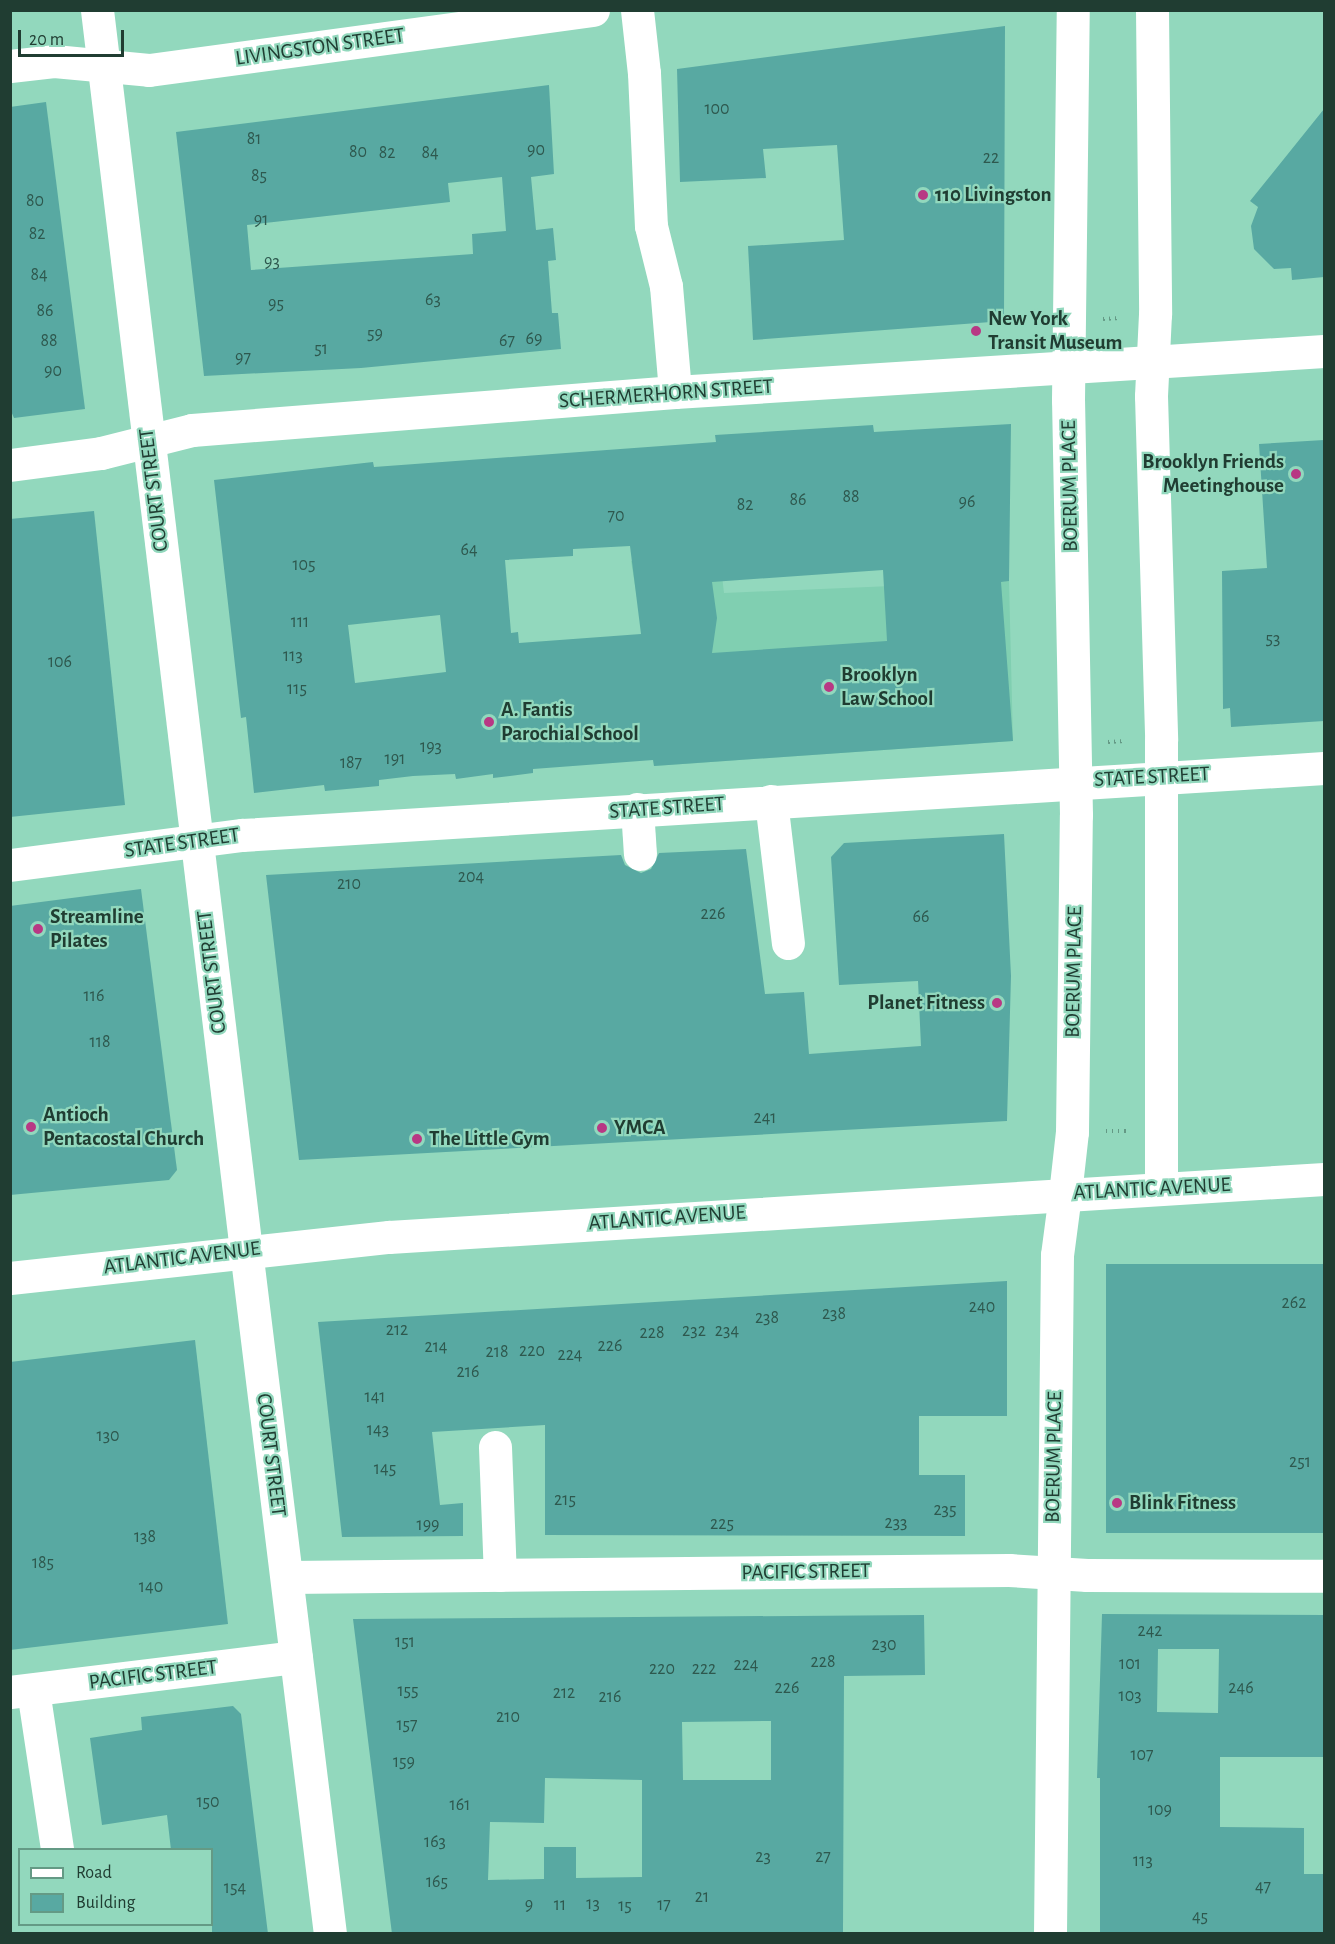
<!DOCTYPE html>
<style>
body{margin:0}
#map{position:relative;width:1335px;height:1944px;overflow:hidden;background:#92d8bd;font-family:"Alegreya Sans",sans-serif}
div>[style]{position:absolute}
.built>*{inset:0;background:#80cfb1}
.building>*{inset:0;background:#58a9a2;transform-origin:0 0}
.path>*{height:4px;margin-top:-2px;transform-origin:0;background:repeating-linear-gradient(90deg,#649985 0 1.5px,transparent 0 6px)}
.minor>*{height:33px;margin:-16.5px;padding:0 16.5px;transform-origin:16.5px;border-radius:16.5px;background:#fff}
.major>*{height:33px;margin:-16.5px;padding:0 16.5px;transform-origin:16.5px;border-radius:16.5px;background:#fff}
.dots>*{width:16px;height:16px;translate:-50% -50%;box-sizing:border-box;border:3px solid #92d8bd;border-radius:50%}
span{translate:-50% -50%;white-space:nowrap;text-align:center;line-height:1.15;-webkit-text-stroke:4.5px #92d8bd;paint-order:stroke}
.number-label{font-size:18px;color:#2e584e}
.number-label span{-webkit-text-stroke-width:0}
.street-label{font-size:21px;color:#203d32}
.poi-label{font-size:21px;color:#203d32;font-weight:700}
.left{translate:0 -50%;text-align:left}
.right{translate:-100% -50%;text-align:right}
.frame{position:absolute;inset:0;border:12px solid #203d32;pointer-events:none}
.legend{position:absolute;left:18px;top:1848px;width:195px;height:78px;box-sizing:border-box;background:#92d8bd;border:2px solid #649a85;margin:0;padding:8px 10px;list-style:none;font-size:18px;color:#203d32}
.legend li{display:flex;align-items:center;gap:12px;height:30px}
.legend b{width:30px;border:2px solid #649a85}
.scale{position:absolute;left:18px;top:30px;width:106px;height:27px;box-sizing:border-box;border:3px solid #203d32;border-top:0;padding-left:8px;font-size:18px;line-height:21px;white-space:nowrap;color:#203d32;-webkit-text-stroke:4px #92d8bd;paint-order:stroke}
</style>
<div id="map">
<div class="built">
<i style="clip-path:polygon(719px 550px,724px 593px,1009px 581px,1013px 741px,654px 766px,643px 634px,631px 561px)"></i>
</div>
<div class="building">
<i style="clip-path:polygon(1005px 26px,1004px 321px,753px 340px,748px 246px,844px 240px,837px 145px,763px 149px,766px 178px,680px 182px,677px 69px)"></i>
<i style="clip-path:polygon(evenodd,549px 85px,554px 174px,531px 177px,536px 230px,553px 228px,556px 260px,548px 261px,552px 313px,558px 313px,561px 349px,361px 368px,204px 376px,176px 132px,549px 85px,502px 177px,506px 231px,472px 234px,473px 254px,251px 270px,247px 225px,450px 202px,448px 183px,502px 177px)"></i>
<i style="clip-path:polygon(46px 102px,85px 409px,14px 418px,10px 409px,10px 107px)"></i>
<i style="clip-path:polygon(1324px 109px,1324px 277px,1292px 280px,1291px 268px,1274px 269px,1254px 249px,1251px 226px,1258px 207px,1250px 201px)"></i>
<i style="clip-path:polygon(evenodd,1011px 424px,1009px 581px,1001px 582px,1013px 741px,654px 766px,653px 760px,533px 769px,533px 773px,493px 778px,493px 774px,456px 779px,455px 774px,413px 776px,379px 780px,379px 786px,325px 791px,324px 785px,254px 793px,246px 717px,241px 718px,214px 480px,373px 462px,374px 467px,716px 442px,715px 435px,873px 425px,874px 432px,1011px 424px,630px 546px,641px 634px,519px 643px,518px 632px,511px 633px,505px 560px,573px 556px,573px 549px,630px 546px,1011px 424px,883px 570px,887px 641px,712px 653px,717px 618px,712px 582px,883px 570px,1011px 424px,440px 615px,446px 672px,355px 683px,348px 625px,440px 615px)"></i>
<i style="clip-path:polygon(1324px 440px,1324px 721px,1231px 727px,1230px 708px,1223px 709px,1222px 571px,1267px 568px,1259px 444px)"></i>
<i style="clip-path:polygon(94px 511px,125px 805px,10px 817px,10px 519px)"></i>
<i style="clip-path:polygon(1004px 834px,1011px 976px,1007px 1121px,299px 1160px,266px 875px,621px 855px,625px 865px,641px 873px,651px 869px,659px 853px,746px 849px,765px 994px,804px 992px,809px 1054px,921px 1046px,918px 981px,839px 985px,831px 857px,844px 843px)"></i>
<i style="clip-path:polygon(141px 889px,177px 1170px,169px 1180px,10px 1195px,10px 906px)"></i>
<i style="left:1324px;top:1264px;width:269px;height:218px;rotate:90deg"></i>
<i style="clip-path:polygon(1007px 1281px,1007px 1416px,919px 1416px,919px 1475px,965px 1475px,965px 1536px,545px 1535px,545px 1425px,432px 1432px,440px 1505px,463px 1503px,463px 1536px,342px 1537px,318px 1322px)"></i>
<i style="clip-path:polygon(195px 1340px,228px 1624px,10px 1650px,10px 1362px)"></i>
<i style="clip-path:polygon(evenodd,1102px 1614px,1324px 1615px,1324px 1757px,1220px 1757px,1220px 1827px,1304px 1828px,1304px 1874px,1324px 1874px,1324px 1934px,1100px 1934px,1100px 1778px,1097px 1778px,1102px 1614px,1158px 1649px,1219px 1649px,1218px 1713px,1157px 1712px,1158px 1649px)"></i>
<i style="clip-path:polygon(evenodd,924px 1615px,925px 1675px,844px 1676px,843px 1934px,392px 1934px,353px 1619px,924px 1615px,771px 1721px,771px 1780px,683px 1780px,682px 1722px,771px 1721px,924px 1615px,545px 1778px,642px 1780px,642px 1877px,576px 1878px,576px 1847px,544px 1847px,544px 1879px,488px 1880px,490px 1822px,544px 1823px,545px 1778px)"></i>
<i style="clip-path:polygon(233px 1706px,241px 1714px,268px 1934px,212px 1934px,212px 1850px,171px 1850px,167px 1815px,102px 1825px,90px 1738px,142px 1730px,141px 1717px)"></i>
</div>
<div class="path">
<i style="left:1103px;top:319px;width:17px;rotate:-3deg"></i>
<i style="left:1108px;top:742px;width:17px;rotate:-3deg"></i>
<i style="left:1106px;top:1131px;width:21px"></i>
</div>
<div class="minor">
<i style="left:637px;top:10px;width:63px;rotate:83.7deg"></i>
<i style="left:644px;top:73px;width:153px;rotate:87.4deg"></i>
<i style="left:651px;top:226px;width:62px;rotate:76deg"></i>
<i style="left:666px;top:286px;width:106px;rotate:85.1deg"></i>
<i style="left:10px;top:66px;width:44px;rotate:-6.5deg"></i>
<i style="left:54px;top:61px;width:95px;rotate:5.4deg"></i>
<i style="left:149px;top:70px;width:448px;rotate:-7.7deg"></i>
<i style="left:10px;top:465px;width:92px;rotate:-7.5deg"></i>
<i style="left:101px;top:453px;width:94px;rotate:-14.2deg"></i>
<i style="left:192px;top:430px;width:484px;rotate:-4.5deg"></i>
<i style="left:675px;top:392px;width:650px;rotate:-3.61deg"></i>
<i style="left:771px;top:801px;width:143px;rotate:83.2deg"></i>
<i style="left:637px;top:809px;width:45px;rotate:86.2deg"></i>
<i style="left:10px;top:865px;width:234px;rotate:-7.4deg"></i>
<i style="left:242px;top:835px;width:1084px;rotate:-3.54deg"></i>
<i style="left:246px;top:1250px;width:689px;rotate:83deg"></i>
<i style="left:495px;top:1447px;width:128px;rotate:87.8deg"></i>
<i style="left:287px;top:1577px;width:722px;rotate:-0.56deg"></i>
<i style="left:1009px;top:1570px;width:78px;rotate:3.7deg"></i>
<i style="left:1087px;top:1575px;width:237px;rotate:0.2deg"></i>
<i style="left:33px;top:1690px;width:161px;rotate:81.4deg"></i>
<i style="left:10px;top:1692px;width:288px;rotate:-7deg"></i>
<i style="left:1050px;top:1934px;width:679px;rotate:-89.41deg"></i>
<i style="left:1057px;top:1255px;width:62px;rotate:-82.5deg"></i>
</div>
<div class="major">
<i style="left:97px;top:10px;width:1249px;rotate:83.15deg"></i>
<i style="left:1152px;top:10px;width:304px;rotate:89.4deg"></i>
<i style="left:1155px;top:314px;width:82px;rotate:92.8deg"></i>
<i style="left:1151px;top:396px;width:344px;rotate:88.3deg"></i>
<i style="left:1161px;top:740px;width:448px;rotate:90deg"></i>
<i style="left:1065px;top:1194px;width:62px;rotate:-83.6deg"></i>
<i style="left:1072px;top:1132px;width:317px;rotate:-89.3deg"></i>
<i style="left:1076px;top:815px;width:415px;rotate:-91.1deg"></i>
<i style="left:1068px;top:400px;width:390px;rotate:-89.3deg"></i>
<i style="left:10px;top:1278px;width:381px;rotate:-6.2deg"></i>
<i style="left:389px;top:1237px;width:937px;rotate:-3.55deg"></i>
</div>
<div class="dots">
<i style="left:923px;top:195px;background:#b83884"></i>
<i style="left:976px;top:331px;background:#b83884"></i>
<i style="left:1296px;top:474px;background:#b83884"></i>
<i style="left:829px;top:687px;background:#b83884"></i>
<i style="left:489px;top:722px;background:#b83884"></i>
<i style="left:38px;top:929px;background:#b83884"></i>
<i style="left:997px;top:1003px;background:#b83884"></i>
<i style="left:31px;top:1127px;background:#b83884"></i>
<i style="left:602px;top:1128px;background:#b83884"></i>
<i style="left:417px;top:1139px;background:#b83884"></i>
<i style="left:1117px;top:1503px;background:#b83884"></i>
</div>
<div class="number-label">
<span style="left:717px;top:109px">100</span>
<span style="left:254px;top:139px">81</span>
<span style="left:536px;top:150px">90</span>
<span style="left:358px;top:152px">80</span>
<span style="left:387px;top:153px">82</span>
<span style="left:430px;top:153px">84</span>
<span style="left:991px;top:158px">22</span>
<span style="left:259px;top:176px">85</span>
<span style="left:35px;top:201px">80</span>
<span style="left:261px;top:220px">91</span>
<span style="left:37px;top:234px">82</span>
<span style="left:272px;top:262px">93</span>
<span style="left:39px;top:275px">84</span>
<span style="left:433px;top:300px">63</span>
<span style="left:276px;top:304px">95</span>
<span style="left:45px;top:311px">86</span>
<span style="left:375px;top:334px">59</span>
<span style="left:534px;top:339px">69</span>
<span style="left:49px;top:341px">88</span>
<span style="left:507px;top:341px">67</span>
<span style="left:321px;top:349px">51</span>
<span style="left:243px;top:358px">97</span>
<span style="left:53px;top:371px">90</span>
<span style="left:851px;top:497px">88</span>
<span style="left:798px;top:500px">86</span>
<span style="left:967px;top:502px">96</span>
<span style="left:745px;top:505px">82</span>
<span style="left:616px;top:516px">70</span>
<span style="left:469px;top:550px">64</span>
<span style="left:304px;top:565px">105</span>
<span style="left:300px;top:622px">111</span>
<span style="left:1273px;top:639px">53</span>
<span style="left:293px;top:656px">113</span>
<span style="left:60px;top:662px">106</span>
<span style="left:297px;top:689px">115</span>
<span style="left:431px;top:747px">193</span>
<span style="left:395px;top:759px">191</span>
<span style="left:351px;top:763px">187</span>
<span style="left:471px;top:877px">204</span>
<span style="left:349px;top:884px">210</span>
<span style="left:713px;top:914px">226</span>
<span style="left:921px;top:917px">66</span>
<span style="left:94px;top:996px">116</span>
<span style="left:100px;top:1042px">118</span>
<span style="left:765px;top:1118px">241</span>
<span style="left:1294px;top:1303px">262</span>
<span style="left:982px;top:1307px">240</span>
<span style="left:834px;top:1314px">238</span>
<span style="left:767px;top:1318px">238</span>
<span style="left:397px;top:1330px">212</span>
<span style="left:694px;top:1331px">232</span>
<span style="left:727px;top:1331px">234</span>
<span style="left:652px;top:1333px">228</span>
<span style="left:610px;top:1346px">226</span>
<span style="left:436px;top:1347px">214</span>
<span style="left:532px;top:1351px">220</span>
<span style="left:497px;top:1352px">218</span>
<span style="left:570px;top:1355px">224</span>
<span style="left:468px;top:1372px">216</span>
<span style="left:375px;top:1397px">141</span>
<span style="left:378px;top:1430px">143</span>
<span style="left:108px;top:1436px">130</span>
<span style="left:1300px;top:1462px">251</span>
<span style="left:385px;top:1469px">145</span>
<span style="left:565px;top:1500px">215</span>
<span style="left:945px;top:1510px">235</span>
<span style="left:896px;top:1523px">233</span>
<span style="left:722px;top:1524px">225</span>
<span style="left:428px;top:1525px">199</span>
<span style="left:145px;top:1537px">138</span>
<span style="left:43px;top:1563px">185</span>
<span style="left:151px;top:1587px">140</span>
<span style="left:1150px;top:1631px">242</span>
<span style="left:405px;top:1642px">151</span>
<span style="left:884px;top:1645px">230</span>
<span style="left:823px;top:1662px">228</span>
<span style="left:1130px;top:1664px">101</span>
<span style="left:746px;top:1665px">224</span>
<span style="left:662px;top:1669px">220</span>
<span style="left:704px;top:1669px">222</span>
<span style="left:787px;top:1688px">226</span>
<span style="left:1241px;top:1688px">246</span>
<span style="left:408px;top:1691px">155</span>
<span style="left:564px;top:1693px">212</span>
<span style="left:1130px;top:1696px">103</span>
<span style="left:610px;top:1697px">216</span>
<span style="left:508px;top:1717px">210</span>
<span style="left:407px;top:1725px">157</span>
<span style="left:1142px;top:1755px">107</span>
<span style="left:404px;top:1762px">159</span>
<span style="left:208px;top:1802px">150</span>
<span style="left:460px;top:1805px">161</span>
<span style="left:1160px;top:1810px">109</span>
<span style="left:435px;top:1842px">163</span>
<span style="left:763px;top:1857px">23</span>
<span style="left:823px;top:1857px">27</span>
<span style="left:1143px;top:1861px">113</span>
<span style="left:437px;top:1882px">165</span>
<span style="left:1263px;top:1887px">47</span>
<span style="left:235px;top:1888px">154</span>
<span style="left:702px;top:1897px">21</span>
<span style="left:593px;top:1904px">13</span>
<span style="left:529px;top:1905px">9</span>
<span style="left:560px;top:1905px">11</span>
<span style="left:664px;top:1905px">17</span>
<span style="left:625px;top:1906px">15</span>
<span style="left:1200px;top:1917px">45</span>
</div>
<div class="street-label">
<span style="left:320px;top:47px;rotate:-8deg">LIVINGSTON STREET</span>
<span style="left:666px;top:394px;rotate:-4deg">SCHERMERHORN STREET</span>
<span style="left:1070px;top:486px;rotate:-91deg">BOERUM PLACE</span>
<span style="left:154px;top:490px;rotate:-97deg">COURT STREET</span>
<span style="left:1152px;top:777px;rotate:-3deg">STATE STREET</span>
<span style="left:667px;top:808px;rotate:-4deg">STATE STREET</span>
<span style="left:182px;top:843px;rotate:-8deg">STATE STREET</span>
<span style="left:212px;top:972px;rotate:-97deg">COURT STREET</span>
<span style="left:1074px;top:972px;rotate:-89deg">BOERUM PLACE</span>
<span style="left:1152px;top:1189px;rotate:-3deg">ATLANTIC AVENUE</span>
<span style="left:667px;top:1218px;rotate:-4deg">ATLANTIC AVENUE</span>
<span style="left:182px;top:1258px;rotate:-7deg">ATLANTIC AVENUE</span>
<span style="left:271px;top:1455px;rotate:83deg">COURT STREET</span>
<span style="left:1054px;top:1457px;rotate:-89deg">BOERUM PLACE</span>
<span style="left:806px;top:1572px;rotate:-1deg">PACIFIC STREET</span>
<span style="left:153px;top:1675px;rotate:-7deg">PACIFIC STREET</span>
</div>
<div class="poi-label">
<span class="left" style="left:935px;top:195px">110 Livingston</span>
<span class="left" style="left:988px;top:331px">New York<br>Transit Museum</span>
<span class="right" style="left:1284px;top:474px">Brooklyn Friends<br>Meetinghouse</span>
<span class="left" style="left:841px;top:687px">Brooklyn<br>Law School</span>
<span class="left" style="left:501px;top:722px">A. Fantis<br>Parochial School</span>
<span class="left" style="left:50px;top:929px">Streamline<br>Pilates</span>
<span class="right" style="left:985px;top:1003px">Planet Fitness</span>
<span class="left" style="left:43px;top:1127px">Antioch<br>Pentacostal Church</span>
<span class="left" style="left:614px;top:1128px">YMCA</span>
<span class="left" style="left:429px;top:1139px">The Little Gym</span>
<span class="left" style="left:1129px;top:1503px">Blink Fitness</span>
</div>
<div class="frame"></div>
<ul class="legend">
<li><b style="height:8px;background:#fff"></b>Road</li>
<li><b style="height:16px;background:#58a9a2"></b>Building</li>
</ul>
<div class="scale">20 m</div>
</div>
